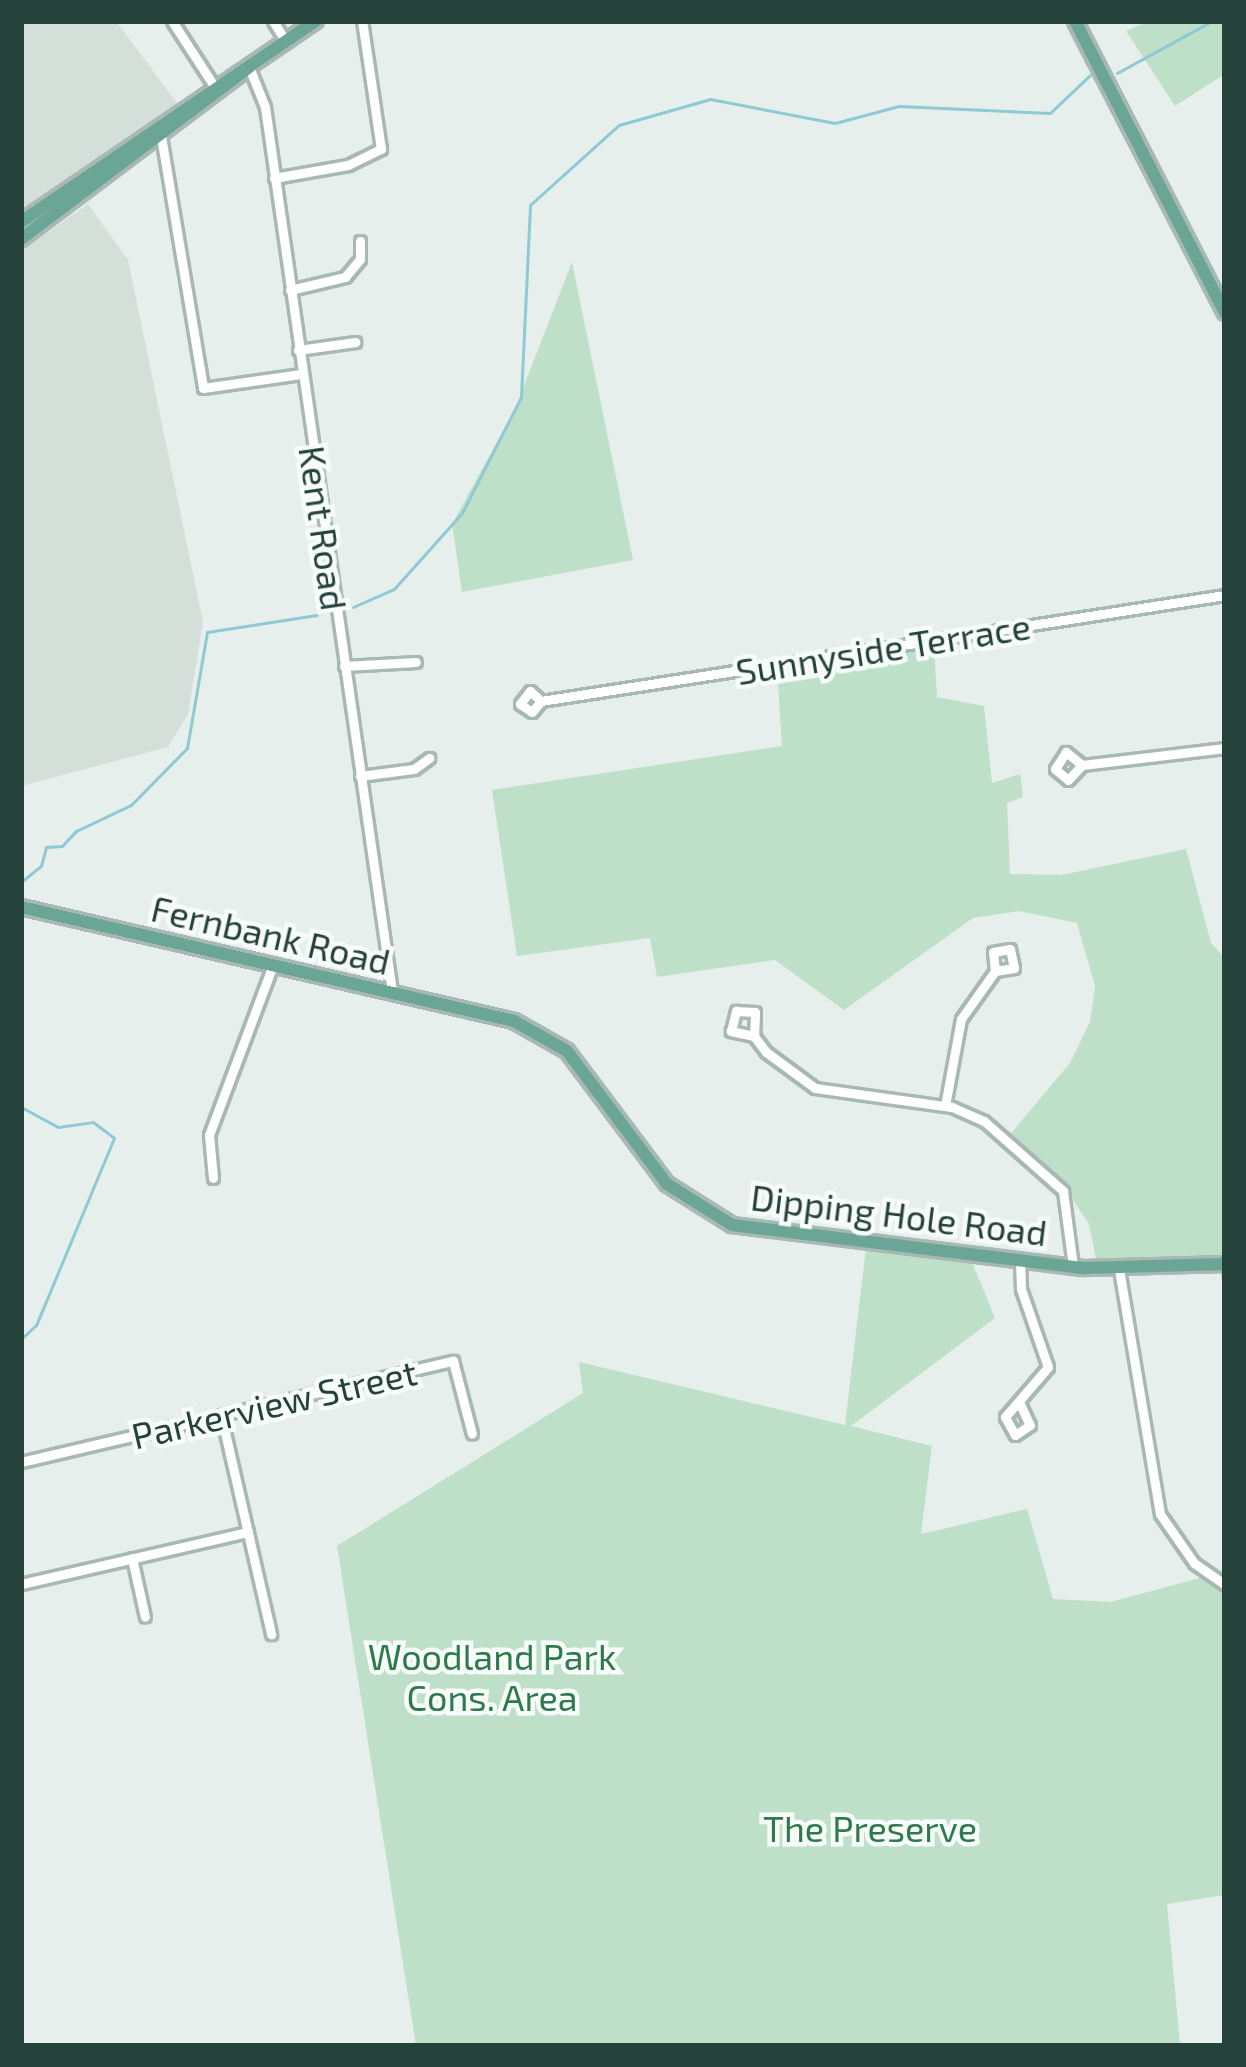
<!DOCTYPE html>
<style>
body{margin:0}
#map{position:relative;width:1246px;height:2067px;overflow:hidden;background:#e6efeb;font-family:"Exo 2",sans-serif}
div>[style]{position:absolute}
.built>*{inset:0;background:#d4dfda}
.green>*{inset:0;background:#bfe0c8}
.stream>*{height:3px;margin:-1.5px;padding:0 1.5px;transform-origin:1.5px;border-radius:1.5px;background:#8ec9d4}
.roads{filter:drop-shadow(3px 0 #a8b8b2) drop-shadow(-3px 0 #a8b8b2) drop-shadow(0 3px #a8b8b2) drop-shadow(0 -3px #a8b8b2)}
.minor>*{height:9px;margin:-4.5px;padding:0 4.5px;transform-origin:4.5px;border-radius:4.5px;background:#fff}
.major>*{height:12px;margin:-6px;padding:0 6px;transform-origin:6px;border-radius:6px;background:#6aa596}
span{translate:-50% -50%;white-space:nowrap;text-align:center;line-height:1.15;-webkit-text-stroke:9px #f7fbf9;paint-order:stroke}
.street-label{font-size:36px;color:#24423a}
.park-label{font-size:36px;color:#2d7a4b}
.frame{position:absolute;inset:0;border:24px solid #24423a;pointer-events:none}
</style>
<div id="map">
<div class="built">
<i style="clip-path:polygon(21px 21px,116px 21px,179px 106px,21px 214px)"></i>
<i style="clip-path:polygon(88px 204px,128px 260px,203px 622px,188px 714px,168px 747px,21px 786px,21px 251px)"></i>
</div>
<div class="green">
<i style="clip-path:polygon(1149px 21px,1225px 21px,1225px 74px,1175px 106px,1126px 31px)"></i>
<i style="clip-path:polygon(572px 262px,633px 560px,462px 592px,452px 524px,515px 409px)"></i>
<i style="clip-path:polygon(934px 647px,937px 697px,984px 706px,992px 783px,1020px 774px,1023px 797px,1007px 803px,1010px 874px,1061px 875px,1186px 849px,1211px 943px,1225px 958px,1225px 1297px,1220px 1271px,1098px 1269px,1089px 1224px,1064px 1187px,1007px 1138px,1070px 1063px,1090px 1022px,1095px 986px,1077px 923px,1019px 911px,973px 918px,844px 1010px,775px 960px,657px 977px,650px 938px,517px 956px,492px 790px,782px 746px,777px 669px)"></i>
<i style="clip-path:polygon(867px 1239px,969px 1255px,995px 1318px,851px 1426px,932px 1446px,921px 1534px,1027px 1509px,1053px 1599px,1111px 1602px,1225px 1571px,1225px 1895px,1167px 1904px,1180px 2044px,416px 2046px,337px 1546px,583px 1393px,579px 1362px,845px 1425px)"></i>
</div>
<div class="stream">
<i style="left:1117px;top:73px;width:108px;rotate:-28.7deg"></i>
<i style="left:353px;top:607px;width:45px;rotate:-23.7deg"></i>
<i style="left:394px;top:589px;width:102px;rotate:-48.2deg"></i>
<i style="left:462px;top:513px;width:130px;rotate:-63deg"></i>
<i style="left:521px;top:397px;width:192px;rotate:-87.3deg"></i>
<i style="left:530px;top:205px;width:120px;rotate:-42deg"></i>
<i style="left:619px;top:125px;width:95px;rotate:-15.9deg"></i>
<i style="left:710px;top:99px;width:127px;rotate:10.9deg"></i>
<i style="left:835px;top:123px;width:66px;rotate:-14.9deg"></i>
<i style="left:899px;top:106px;width:151px;rotate:2.7deg"></i>
<i style="left:1050px;top:113px;width:55px;rotate:-43.5deg"></i>
<i style="left:21px;top:882px;width:26px;rotate:-39deg"></i>
<i style="left:41px;top:866px;width:20px;rotate:-75deg"></i>
<i style="left:46px;top:847px;width:16px;rotate:-4deg"></i>
<i style="left:62px;top:846px;width:21px;rotate:-47deg"></i>
<i style="left:76px;top:831px;width:61px;rotate:-25.3deg"></i>
<i style="left:131px;top:805px;width:80px;rotate:-45.5deg"></i>
<i style="left:187px;top:748px;width:118px;rotate:-80.2deg"></i>
<i style="left:207px;top:632px;width:111px;rotate:-8.8deg"></i>
<i style="left:21px;top:1107px;width:42px;rotate:28.4deg"></i>
<i style="left:58px;top:1127px;width:35px;rotate:-8deg"></i>
<i style="left:93px;top:1122px;width:26px;rotate:37deg"></i>
<i style="left:114px;top:1138px;width:203px;rotate:112.6deg"></i>
<i style="left:36px;top:1325px;width:21px;rotate:137deg"></i>
</div>
<div class="roads">
<div class="minor">
<i style="left:172px;top:21px;width:77px;rotate:57.1deg"></i>
<i style="left:273px;top:21px;width:25px;rotate:58deg"></i>
<i style="left:249px;top:67px;width:43px;rotate:68.2deg"></i>
<i style="left:265px;top:107px;width:894px;rotate:81.83deg"></i>
<i style="left:161px;top:136px;width:255px;rotate:80.5deg"></i>
<i style="left:203px;top:388px;width:99px;rotate:-8.1deg"></i>
<i style="left:274px;top:178px;width:75px;rotate:-10deg"></i>
<i style="left:348px;top:165px;width:37px;rotate:-26deg"></i>
<i style="left:381px;top:149px;width:129px;rotate:-98.4deg"></i>
<i style="left:290px;top:290px;width:57px;rotate:-13.3deg"></i>
<i style="left:345px;top:277px;width:23px;rotate:-50deg"></i>
<i style="left:360px;top:259px;width:18px;rotate:-90deg"></i>
<i style="left:298px;top:350px;width:58px;rotate:-8deg"></i>
<i style="left:344px;top:666px;width:72px;rotate:-3.2deg"></i>
<i style="left:541px;top:701px;width:15px;rotate:-138deg"></i>
<i style="left:530px;top:691px;width:16px;rotate:128deg"></i>
<i style="left:520px;top:704px;width:14px;rotate:34deg"></i>
<i style="left:532px;top:712px;width:14px;rotate:-51deg"></i>
<i style="left:541px;top:701px;width:692px;rotate:-8.81deg"></i>
<i style="left:1082px;top:765px;width:21px;rotate:-141deg"></i>
<i style="left:1066px;top:752px;width:20px;rotate:123deg"></i>
<i style="left:1055px;top:769px;width:17px;rotate:40deg"></i>
<i style="left:1068px;top:780px;width:21px;rotate:-47deg"></i>
<i style="left:1082px;top:765px;width:144px;rotate:-6.8deg"></i>
<i style="left:360px;top:776px;width:54px;rotate:-7.4deg"></i>
<i style="left:414px;top:769px;width:19px;rotate:-36deg"></i>
<i style="left:754px;top:1036px;width:24px;rotate:-168deg"></i>
<i style="left:731px;top:1031px;width:21px;rotate:-76deg"></i>
<i style="left:736px;top:1011px;width:19px;rotate:3deg"></i>
<i style="left:755px;top:1012px;width:24px;rotate:92deg"></i>
<i style="left:754px;top:1036px;width:20px;rotate:53deg"></i>
<i style="left:766px;top:1052px;width:61px;rotate:36.3deg"></i>
<i style="left:815px;top:1088px;width:138px;rotate:7.9deg"></i>
<i style="left:952px;top:1107px;width:35px;rotate:24deg"></i>
<i style="left:984px;top:1121px;width:106px;rotate:41.5deg"></i>
<i style="left:1063px;top:1191px;width:76px;rotate:82.4deg"></i>
<i style="left:945px;top:1106px;width:88px;rotate:-79.6deg"></i>
<i style="left:961px;top:1019px;width:59px;rotate:-54.7deg"></i>
<i style="left:995px;top:971px;width:19px;rotate:-96deg"></i>
<i style="left:993px;top:952px;width:17px;rotate:-10deg"></i>
<i style="left:1010px;top:949px;width:19px;rotate:78deg"></i>
<i style="left:1014px;top:968px;width:19px;rotate:171deg"></i>
<i style="left:213px;top:1178px;width:43px;rotate:-95.3deg"></i>
<i style="left:209px;top:1135px;width:182px;rotate:-69.4deg"></i>
<i style="left:1119px;top:1269px;width:248px;rotate:80.5deg"></i>
<i style="left:1160px;top:1514px;width:60px;rotate:55.2deg"></i>
<i style="left:1194px;top:1563px;width:38px;rotate:35deg"></i>
<i style="left:1020px;top:1404px;width:23px;rotate:65deg"></i>
<i style="left:1030px;top:1425px;width:18px;rotate:146deg"></i>
<i style="left:1015px;top:1435px;width:21px;rotate:-119deg"></i>
<i style="left:1005px;top:1417px;width:66px;rotate:-49.3deg"></i>
<i style="left:1048px;top:1367px;width:83px;rotate:-109.1deg"></i>
<i style="left:1021px;top:1289px;width:29px;rotate:-92deg"></i>
<i style="left:221px;top:1415px;width:225px;rotate:77.1deg"></i>
<i style="left:21px;top:1462px;width:444px;rotate:-13.2deg"></i>
<i style="left:453px;top:1361px;width:75px;rotate:75.4deg"></i>
<i style="left:132px;top:1558px;width:60px;rotate:77.6deg"></i>
<i style="left:21px;top:1584px;width:233px;rotate:-12.9deg"></i>
</div>
<div class="major">
<i style="left:1075px;top:21px;width:328px;rotate:62.8deg"></i>
<i style="left:21px;top:222px;width:357px;rotate:-34.3deg"></i>
<i style="left:21px;top:239px;width:286px;rotate:-37deg"></i>
<i style="left:21px;top:907px;width:506px;rotate:13.02deg"></i>
<i style="left:514px;top:1021px;width:61px;rotate:29.5deg"></i>
<i style="left:567px;top:1051px;width:166px;rotate:53.1deg"></i>
<i style="left:667px;top:1184px;width:77px;rotate:32.2deg"></i>
<i style="left:732px;top:1225px;width:355px;rotate:7deg"></i>
<i style="left:1084px;top:1268px;width:141px;rotate:-1.6deg"></i>
</div>
</div>
<div class="street-label">
<span style="left:324px;top:528px;rotate:82deg">Kent Road</span>
<span style="left:883px;top:648px;rotate:-9deg">Sunnyside Terrace</span>
<span style="left:271px;top:934px;rotate:13deg">Fernbank Road</span>
<span style="left:899px;top:1214px;rotate:7deg">Dipping Hole Road</span>
<span style="left:274px;top:1403px;rotate:-13deg">Parkerview Street</span>
</div>
<div class="park-label">
<span style="left:492px;top:1676px">Woodland Park<br>Cons. Area</span>
<span style="left:870px;top:1828px">The Preserve</span>
</div>
<div class="frame"></div>
</div>
